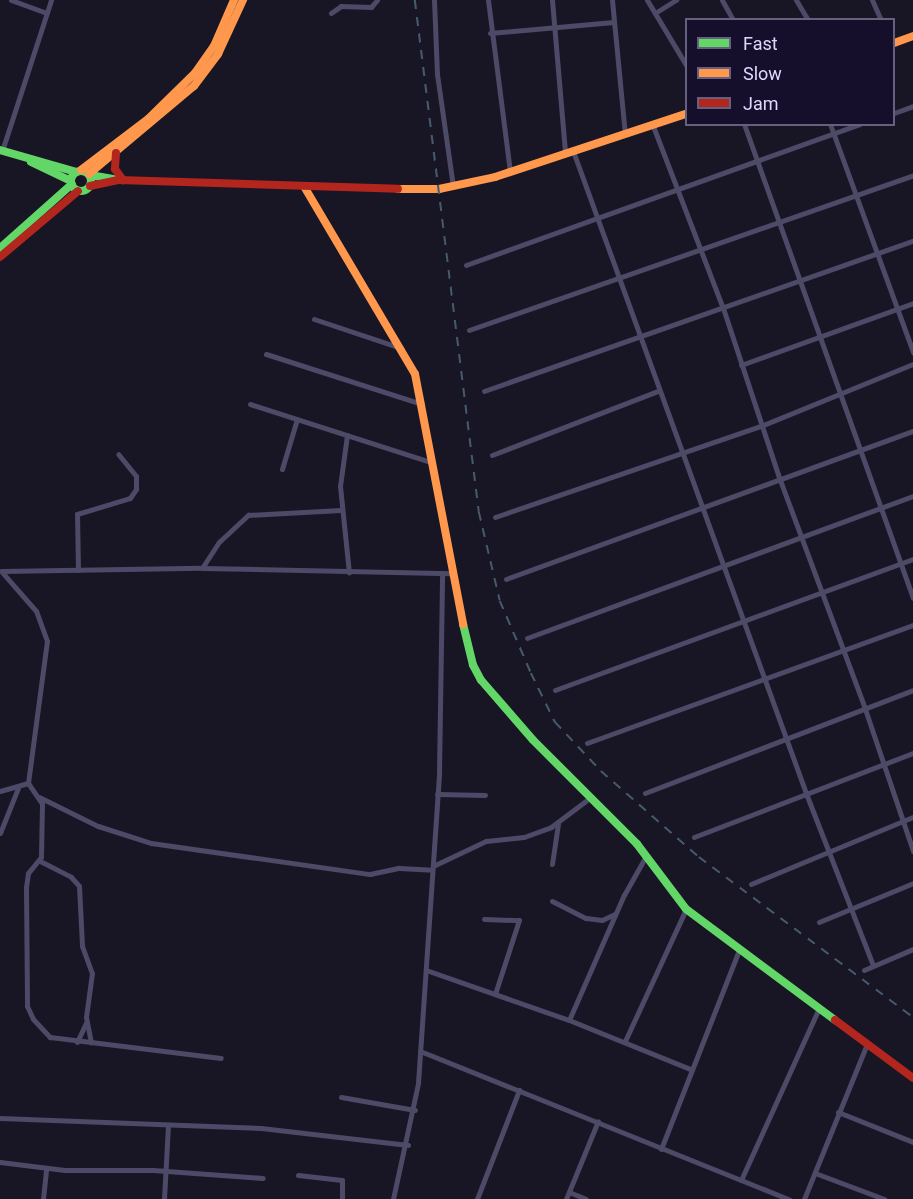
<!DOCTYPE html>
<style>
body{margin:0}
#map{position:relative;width:913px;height:1199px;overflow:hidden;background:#181525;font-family:Roboto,sans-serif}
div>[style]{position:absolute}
.street>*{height:5px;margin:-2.5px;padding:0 2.5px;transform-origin:2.5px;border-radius:2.5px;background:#4c4a66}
.fast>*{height:8px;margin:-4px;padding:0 4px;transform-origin:4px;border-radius:4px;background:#63d668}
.fast>.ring{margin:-4px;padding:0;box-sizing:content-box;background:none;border:8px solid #63d668;border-radius:50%}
.slow>*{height:8px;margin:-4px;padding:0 4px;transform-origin:4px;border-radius:4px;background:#ff974d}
.jam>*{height:8px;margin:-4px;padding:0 4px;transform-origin:4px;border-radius:4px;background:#b3261e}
.rail>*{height:1.5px;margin-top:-0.75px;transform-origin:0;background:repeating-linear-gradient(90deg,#465a6e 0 9px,transparent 0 17px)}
span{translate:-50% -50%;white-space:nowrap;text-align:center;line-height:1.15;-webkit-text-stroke:4.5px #150f2b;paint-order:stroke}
.legend{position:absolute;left:685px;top:18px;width:210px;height:108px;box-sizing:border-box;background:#150f2b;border:2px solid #666080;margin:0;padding:8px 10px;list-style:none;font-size:18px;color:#dfd9ff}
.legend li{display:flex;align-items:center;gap:12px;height:30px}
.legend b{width:30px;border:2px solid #666080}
</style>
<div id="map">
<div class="street">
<i style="left:11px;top:0;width:38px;rotate:20deg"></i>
<i style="left:434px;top:0;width:74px;rotate:87.7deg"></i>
<i style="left:437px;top:74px;width:114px;rotate:81.9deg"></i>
<i style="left:488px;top:0;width:173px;rotate:82.7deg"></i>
<i style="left:552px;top:0;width:154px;rotate:85.1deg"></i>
<i style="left:612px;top:0;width:135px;rotate:84.5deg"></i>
<i style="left:647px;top:0;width:76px;rotate:59deg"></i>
<i style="left:722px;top:0;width:23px;rotate:61deg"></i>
<i style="left:796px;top:0;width:23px;rotate:59deg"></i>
<i style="left:872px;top:0;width:22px;rotate:66deg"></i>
<i style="left:331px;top:13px;width:12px;rotate:-35deg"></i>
<i style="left:341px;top:6px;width:30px;rotate:2deg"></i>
<i style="left:371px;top:7px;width:9px;rotate:-49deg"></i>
<i style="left:655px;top:13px;width:25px;rotate:-32deg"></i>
<i style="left:490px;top:33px;width:124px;rotate:-5.1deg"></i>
<i style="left:894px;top:113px;width:20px;rotate:-20deg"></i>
<i style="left:744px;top:124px;width:503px;rotate:70.38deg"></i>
<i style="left:830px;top:124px;width:243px;rotate:70deg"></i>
<i style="left:653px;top:126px;width:195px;rotate:69deg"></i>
<i style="left:723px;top:308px;width:181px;rotate:71.7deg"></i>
<i style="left:780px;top:480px;width:244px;rotate:69.6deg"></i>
<i style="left:865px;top:709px;width:150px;rotate:71.3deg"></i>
<i style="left:2px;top:151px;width:159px;rotate:-72deg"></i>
<i style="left:573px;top:151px;width:686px;rotate:70.06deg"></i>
<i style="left:807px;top:796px;width:181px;rotate:68.7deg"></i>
<i style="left:466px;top:265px;width:418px;rotate:-19.7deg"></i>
<i style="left:314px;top:319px;width:92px;rotate:18.4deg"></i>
<i style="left:469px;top:330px;width:470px;rotate:-19.2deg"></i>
<i style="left:266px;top:354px;width:164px;rotate:17.8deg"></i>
<i style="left:741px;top:365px;width:183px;rotate:-19.8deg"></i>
<i style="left:484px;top:391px;width:454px;rotate:-19.3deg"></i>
<i style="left:250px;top:404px;width:190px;rotate:17.8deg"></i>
<i style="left:347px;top:435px;width:51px;rotate:97.8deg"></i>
<i style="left:340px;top:486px;width:87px;rotate:84.1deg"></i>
<i style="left:492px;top:455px;width:178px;rotate:-21.1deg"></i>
<i style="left:282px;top:469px;width:52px;rotate:-73.3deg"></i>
<i style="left:495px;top:517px;width:281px;rotate:-18.9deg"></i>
<i style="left:761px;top:426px;width:164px;rotate:-22.2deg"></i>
<i style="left:202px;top:568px;width:31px;rotate:-57deg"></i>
<i style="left:219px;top:542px;width:40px;rotate:-43deg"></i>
<i style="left:248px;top:515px;width:93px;rotate:-3.1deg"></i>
<i style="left:78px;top:570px;width:56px;rotate:-91deg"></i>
<i style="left:77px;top:514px;width:55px;rotate:-16.8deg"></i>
<i style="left:130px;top:498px;width:11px;rotate:-56deg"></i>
<i style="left:136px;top:489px;width:13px;rotate:-90deg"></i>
<i style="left:136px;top:476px;width:28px;rotate:-129deg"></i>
<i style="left:2px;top:571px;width:200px;rotate:-0.9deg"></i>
<i style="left:202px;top:568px;width:249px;rotate:1.2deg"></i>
<i style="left:506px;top:579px;width:433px;rotate:-20deg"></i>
<i style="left:527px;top:638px;width:411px;rotate:-20.2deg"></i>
<i style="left:555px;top:690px;width:381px;rotate:-20.1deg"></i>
<i style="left:587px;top:743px;width:347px;rotate:-19.9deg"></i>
<i style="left:28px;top:783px;width:25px;rotate:56deg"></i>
<i style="left:42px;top:804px;width:53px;rotate:91.1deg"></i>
<i style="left:41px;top:857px;width:21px;rotate:129deg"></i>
<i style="left:28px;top:873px;width:14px;rotate:98deg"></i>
<i style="left:26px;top:887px;width:119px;rotate:89.5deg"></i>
<i style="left:27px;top:1006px;width:14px;rotate:65deg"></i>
<i style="left:33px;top:1019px;width:25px;rotate:47deg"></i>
<i style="left:50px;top:1037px;width:172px;rotate:7deg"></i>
<i style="left:0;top:791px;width:29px;rotate:-16deg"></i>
<i style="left:28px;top:783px;width:143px;rotate:-82.4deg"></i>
<i style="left:47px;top:641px;width:32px;rotate:-110deg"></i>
<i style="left:36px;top:611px;width:53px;rotate:-131.2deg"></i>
<i style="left:645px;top:793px;width:287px;rotate:-21deg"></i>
<i style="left:437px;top:794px;width:48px;rotate:1.2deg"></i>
<i style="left:39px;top:797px;width:66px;rotate:26.2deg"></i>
<i style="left:98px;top:826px;width:56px;rotate:17.8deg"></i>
<i style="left:151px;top:843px;width:221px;rotate:8.1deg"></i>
<i style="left:370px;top:874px;width:30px;rotate:-12deg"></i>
<i style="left:399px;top:868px;width:33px;rotate:3deg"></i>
<i style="left:0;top:833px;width:48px;rotate:-68.2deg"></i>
<i style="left:694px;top:837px;width:235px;rotate:-21deg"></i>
<i style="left:40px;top:861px;width:35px;rotate:27deg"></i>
<i style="left:71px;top:877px;width:12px;rotate:48deg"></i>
<i style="left:79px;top:886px;width:60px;rotate:87.1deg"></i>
<i style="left:82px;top:946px;width:29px;rotate:70deg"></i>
<i style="left:92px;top:973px;width:44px;rotate:97.8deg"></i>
<i style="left:86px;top:1017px;width:26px;rotate:79deg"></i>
<i style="left:552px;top:864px;width:40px;rotate:-81.5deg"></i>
<i style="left:433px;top:866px;width:59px;rotate:-25.3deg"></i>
<i style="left:486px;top:841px;width:38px;rotate:-6deg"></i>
<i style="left:524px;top:837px;width:29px;rotate:-20deg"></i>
<i style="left:551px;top:827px;width:50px;rotate:-36.9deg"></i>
<i style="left:751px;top:884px;width:175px;rotate:-22.5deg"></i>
<i style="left:552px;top:901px;width:38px;rotate:27deg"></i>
<i style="left:586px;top:918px;width:16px;rotate:7deg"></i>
<i style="left:602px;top:920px;width:14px;rotate:-25deg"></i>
<i style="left:484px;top:919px;width:35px;rotate:2deg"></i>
<i style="left:519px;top:920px;width:78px;rotate:108deg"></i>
<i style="left:819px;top:922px;width:102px;rotate:-22.5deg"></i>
<i style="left:426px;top:970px;width:151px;rotate:19.3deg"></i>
<i style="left:569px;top:1020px;width:131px;rotate:22deg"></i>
<i style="left:864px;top:970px;width:53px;rotate:-23.2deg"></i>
<i style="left:569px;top:1020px;width:137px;rotate:-66.3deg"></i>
<i style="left:624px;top:895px;width:45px;rotate:-60.6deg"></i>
<i style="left:625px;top:1041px;width:145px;rotate:-65.2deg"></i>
<i style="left:77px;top:1042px;width:21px;rotate:-65deg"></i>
<i style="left:420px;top:1051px;width:398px;rotate:21.9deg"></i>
<i style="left:341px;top:1097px;width:75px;rotate:10deg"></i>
<i style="left:838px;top:1112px;width:81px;rotate:21.8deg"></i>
<i style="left:0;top:1118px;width:261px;rotate:2.2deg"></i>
<i style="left:261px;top:1128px;width:148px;rotate:6.6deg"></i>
<i style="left:661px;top:1149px;width:214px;rotate:-68.6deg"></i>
<i style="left:0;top:1162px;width:65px;rotate:7deg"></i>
<i style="left:65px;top:1170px;width:88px"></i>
<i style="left:153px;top:1170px;width:110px;rotate:4.2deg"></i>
<i style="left:815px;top:1173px;width:74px;rotate:20.6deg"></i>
<i style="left:298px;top:1175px;width:44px;rotate:6.5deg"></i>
<i style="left:342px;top:1180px;width:19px;rotate:90deg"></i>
<i style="left:741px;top:1180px;width:189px;rotate:-65.6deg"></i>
<i style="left:569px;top:1192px;width:18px;rotate:22deg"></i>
<i style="left:43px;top:1199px;width:31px;rotate:-84deg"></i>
<i style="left:164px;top:1199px;width:73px;rotate:-86.9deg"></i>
<i style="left:393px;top:1199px;width:119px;rotate:-77.8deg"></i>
<i style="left:418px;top:1083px;width:312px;rotate:-86.1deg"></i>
<i style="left:439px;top:772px;width:198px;rotate:-89.1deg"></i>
<i style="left:477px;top:1199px;width:117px;rotate:-68.9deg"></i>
<i style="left:566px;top:1199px;width:84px;rotate:-67.7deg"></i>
<i style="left:804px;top:1199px;width:167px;rotate:-67.9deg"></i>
</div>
<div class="fast">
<i style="left:0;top:150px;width:79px;rotate:16.1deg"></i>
<i style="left:31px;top:162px;width:44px;rotate:25.4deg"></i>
<i class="ring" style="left:71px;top:171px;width:12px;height:12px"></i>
<i style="left:90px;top:175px;width:29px;rotate:10deg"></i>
<i style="left:0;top:248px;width:96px;rotate:-41.6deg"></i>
<i style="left:463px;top:624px;width:42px;rotate:76.3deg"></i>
<i style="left:473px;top:665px;width:17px;rotate:62deg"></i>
<i style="left:481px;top:680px;width:79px;rotate:49.1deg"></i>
<i style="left:533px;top:740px;width:147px;rotate:45deg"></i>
<i style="left:637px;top:844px;width:81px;rotate:53deg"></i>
<i style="left:686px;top:909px;width:186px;rotate:36.7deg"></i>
</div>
<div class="slow">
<i style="left:894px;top:43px;width:20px;rotate:-20deg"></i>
<i style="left:81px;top:170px;width:84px;rotate:-37.3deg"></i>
<i style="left:148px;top:119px;width:66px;rotate:-44.4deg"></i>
<i style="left:195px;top:73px;width:33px;rotate:-55deg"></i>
<i style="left:214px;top:46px;width:50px;rotate:-66.5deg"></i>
<i style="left:89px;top:174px;width:137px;rotate:-40deg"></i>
<i style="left:194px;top:86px;width:40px;rotate:-53deg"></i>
<i style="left:218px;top:54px;width:60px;rotate:-65.2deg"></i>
<i style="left:305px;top:188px;width:216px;rotate:59.4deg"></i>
<i style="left:415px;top:374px;width:255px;rotate:79.1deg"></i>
<i style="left:398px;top:189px;width:41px"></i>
<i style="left:439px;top:189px;width:57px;rotate:-12.1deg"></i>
<i style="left:495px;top:177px;width:201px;rotate:-18.3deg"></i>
</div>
<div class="jam">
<i style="left:116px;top:153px;width:16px;rotate:94deg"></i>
<i style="left:115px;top:169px;width:14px;rotate:54deg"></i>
<i style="left:90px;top:186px;width:30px;rotate:-12deg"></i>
<i style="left:119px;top:180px;width:279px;rotate:1.8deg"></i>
<i style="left:0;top:257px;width:102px;rotate:-40.2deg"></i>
<i style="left:835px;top:1020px;width:97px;rotate:36.6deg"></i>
</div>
<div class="rail">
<i style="left:415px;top:0;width:516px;rotate:82.87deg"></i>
<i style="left:479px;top:512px;width:91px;rotate:76.7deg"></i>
<i style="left:500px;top:601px;width:78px;rotate:66.7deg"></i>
<i style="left:531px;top:673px;width:55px;rotate:63.9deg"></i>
<i style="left:555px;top:722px;width:67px;rotate:46.8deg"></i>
<i style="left:601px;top:771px;width:130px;rotate:41.3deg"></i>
<i style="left:699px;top:857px;width:267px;rotate:36.8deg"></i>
</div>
<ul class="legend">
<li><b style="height:8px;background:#63d668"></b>Fast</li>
<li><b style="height:8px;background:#ff974d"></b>Slow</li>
<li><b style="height:8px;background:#b3261e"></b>Jam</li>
</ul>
</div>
